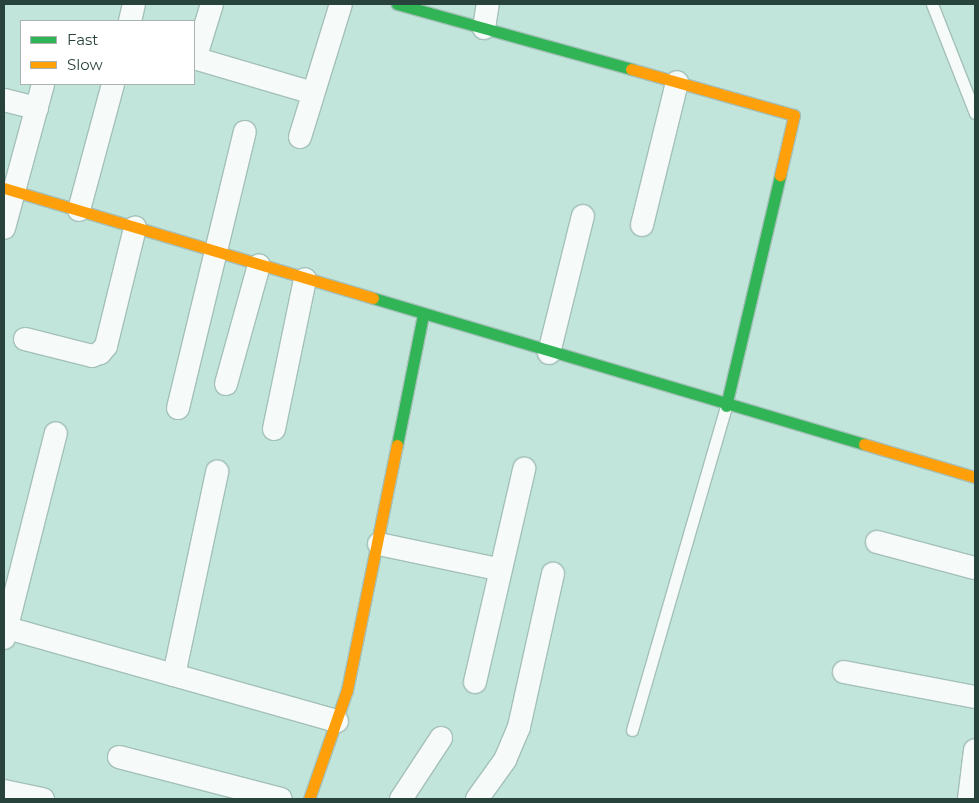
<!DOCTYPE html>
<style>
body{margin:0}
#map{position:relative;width:979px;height:803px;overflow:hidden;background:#c1e5db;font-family:Montserrat,sans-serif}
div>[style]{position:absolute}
.roads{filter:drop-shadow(1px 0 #a4c0b9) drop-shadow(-1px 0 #a4c0b9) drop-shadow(0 1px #a4c0b9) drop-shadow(0 -1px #a4c0b9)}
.lane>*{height:11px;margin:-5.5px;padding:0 5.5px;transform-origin:5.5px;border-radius:5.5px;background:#f6fbfa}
.street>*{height:22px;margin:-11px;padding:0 11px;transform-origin:11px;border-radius:11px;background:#f6fbfa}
.fast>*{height:11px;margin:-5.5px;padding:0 5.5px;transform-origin:5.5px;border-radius:5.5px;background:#30b455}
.slow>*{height:11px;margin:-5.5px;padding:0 5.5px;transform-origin:5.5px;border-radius:5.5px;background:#ff9f0a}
span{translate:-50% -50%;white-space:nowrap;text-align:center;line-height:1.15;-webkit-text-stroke:5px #fff;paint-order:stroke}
.frame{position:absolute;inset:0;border:5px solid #28433b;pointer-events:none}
.legend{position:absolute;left:20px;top:20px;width:175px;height:65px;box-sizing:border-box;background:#fff;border:1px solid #a9b4b1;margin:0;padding:6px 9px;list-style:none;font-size:15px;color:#28433b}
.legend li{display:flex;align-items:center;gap:10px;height:25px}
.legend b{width:25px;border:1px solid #a9b4b1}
</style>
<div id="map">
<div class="roads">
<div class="lane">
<i style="left:932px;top:4px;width:117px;rotate:68.5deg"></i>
<i style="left:632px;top:730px;width:337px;rotate:-73.8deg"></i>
</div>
<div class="street">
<i style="left:130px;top:21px;width:17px;rotate:-77deg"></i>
<i style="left:484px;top:28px;width:24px;rotate:-81deg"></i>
<i style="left:194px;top:58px;width:124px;rotate:16.4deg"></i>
<i style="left:195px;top:59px;width:58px;rotate:-72.8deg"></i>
<i style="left:4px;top:100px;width:34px;rotate:14deg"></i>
<i style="left:300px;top:137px;width:139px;rotate:-72.9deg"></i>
<i style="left:79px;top:210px;width:131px;rotate:-74.9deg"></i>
<i style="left:642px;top:225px;width:147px;rotate:-76.2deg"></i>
<i style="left:4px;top:228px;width:149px;rotate:-74.8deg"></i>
<i style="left:25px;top:339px;width:69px;rotate:14.2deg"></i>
<i style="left:92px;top:356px;width:9px;rotate:-21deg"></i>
<i style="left:100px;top:353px;width:9px;rotate:-49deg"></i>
<i style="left:106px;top:346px;width:122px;rotate:-76.2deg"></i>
<i style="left:549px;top:353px;width:141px;rotate:-76.1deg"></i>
<i style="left:226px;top:384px;width:123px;rotate:-74.5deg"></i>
<i style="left:178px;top:408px;width:284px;rotate:-76.4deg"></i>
<i style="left:274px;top:429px;width:153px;rotate:-78.3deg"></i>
<i style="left:877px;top:542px;width:101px;rotate:14.9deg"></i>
<i style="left:379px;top:544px;width:122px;rotate:11.9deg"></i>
<i style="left:4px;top:627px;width:346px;rotate:15.8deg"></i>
<i style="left:4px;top:638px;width:211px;rotate:-75.8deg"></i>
<i style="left:844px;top:672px;width:133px;rotate:10.8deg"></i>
<i style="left:174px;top:675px;width:208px;rotate:-78deg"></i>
<i style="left:475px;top:682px;width:219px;rotate:-77deg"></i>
<i style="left:119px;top:757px;width:167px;rotate:14.5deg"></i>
<i style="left:4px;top:791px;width:40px;rotate:12deg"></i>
<i style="left:401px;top:799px;width:73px;rotate:-56.7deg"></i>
<i style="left:477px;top:799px;width:48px;rotate:-54.3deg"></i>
<i style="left:505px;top:760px;width:36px;rotate:-67deg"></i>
<i style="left:519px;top:727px;width:157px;rotate:-77.5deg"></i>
<i style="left:969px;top:799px;width:49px;rotate:-83deg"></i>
</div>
<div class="fast">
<i style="left:397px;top:4px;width:243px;rotate:15.5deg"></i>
<i style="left:373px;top:298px;width:512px;rotate:16.56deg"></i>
<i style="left:726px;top:406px;width:237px;rotate:-76.8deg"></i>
<i style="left:397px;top:445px;width:133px;rotate:-78.7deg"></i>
</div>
<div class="slow">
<i style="left:631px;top:69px;width:169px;rotate:15.8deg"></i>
<i style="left:794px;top:115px;width:62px;rotate:103.1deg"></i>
<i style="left:4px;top:188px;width:385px;rotate:16.6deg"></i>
<i style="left:864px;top:444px;width:116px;rotate:16.6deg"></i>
<i style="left:309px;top:799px;width:115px;rotate:-70.8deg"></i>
<i style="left:347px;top:690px;width:250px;rotate:-78.5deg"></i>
</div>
</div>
<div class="frame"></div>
<ul class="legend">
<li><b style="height:6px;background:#30b455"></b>Fast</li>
<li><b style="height:6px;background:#ff9f0a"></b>Slow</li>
</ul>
</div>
